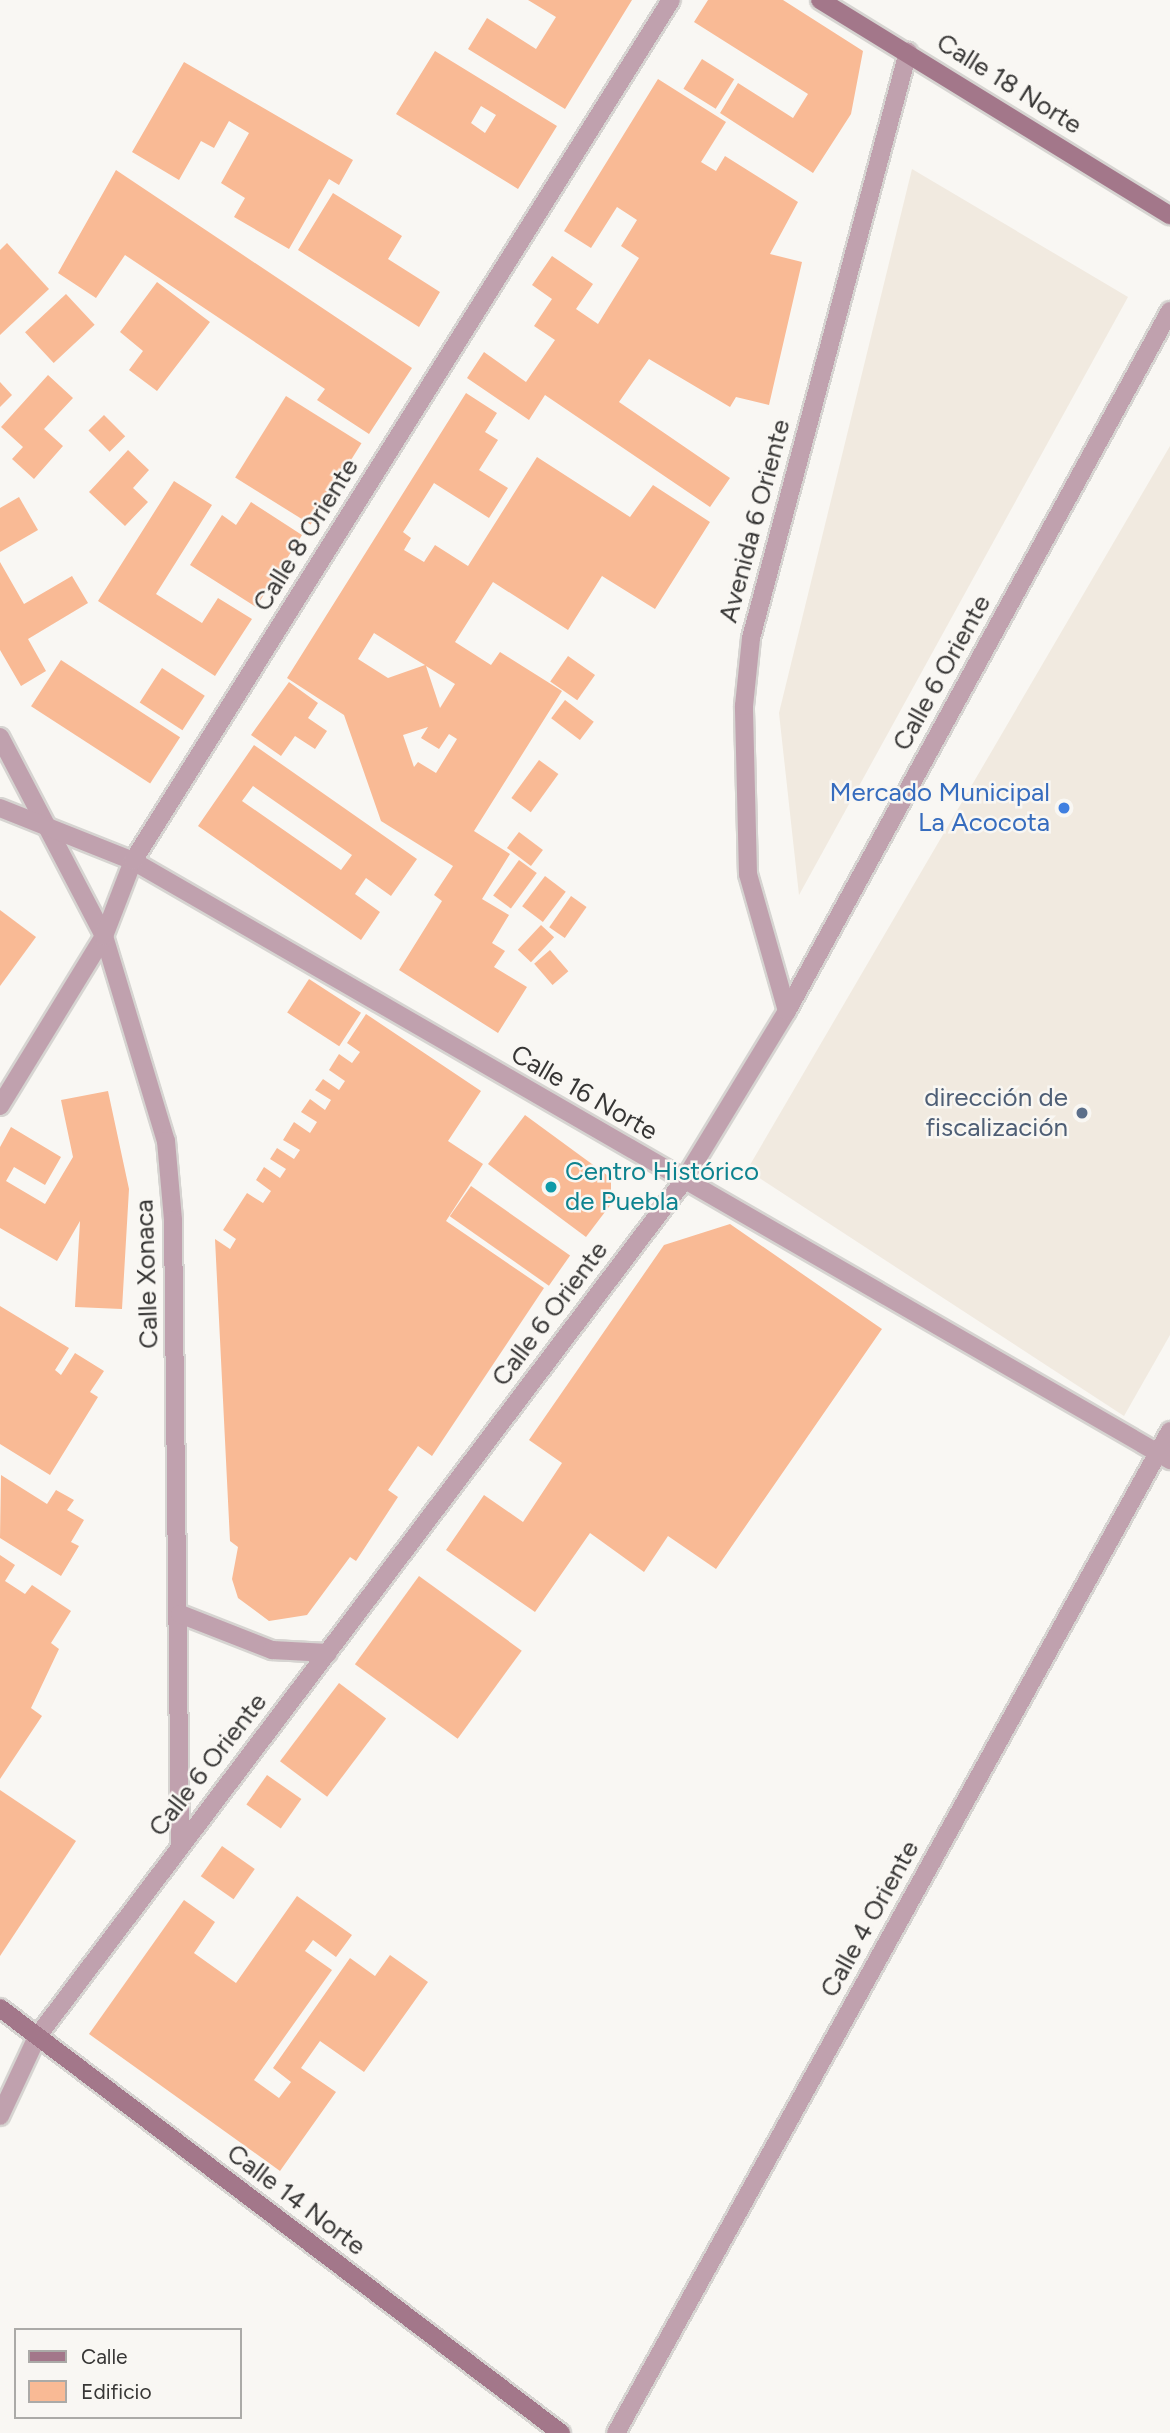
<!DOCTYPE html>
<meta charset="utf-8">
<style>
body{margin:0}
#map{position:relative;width:1170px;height:2433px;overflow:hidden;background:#f9f7f3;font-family:Figtree,sans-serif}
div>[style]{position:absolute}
.built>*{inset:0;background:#f1eae0}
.building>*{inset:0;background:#f9ba95;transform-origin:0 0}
.roads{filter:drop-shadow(2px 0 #d6d4d1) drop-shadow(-2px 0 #d6d4d1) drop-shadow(0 2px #d6d4d1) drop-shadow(0 -2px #d6d4d1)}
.street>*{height:18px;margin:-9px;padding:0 9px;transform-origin:9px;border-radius:9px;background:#c0a1ae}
.secondary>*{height:18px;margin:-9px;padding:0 9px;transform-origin:9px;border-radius:9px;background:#a3778a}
.dots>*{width:19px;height:19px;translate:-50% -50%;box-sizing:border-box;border:4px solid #f9f7f3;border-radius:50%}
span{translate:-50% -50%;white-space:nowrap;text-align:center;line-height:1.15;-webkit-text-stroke:5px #f9f7f3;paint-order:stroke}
.street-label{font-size:26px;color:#373635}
.shop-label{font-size:26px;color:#366cbe}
.right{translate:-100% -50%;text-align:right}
.service-label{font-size:26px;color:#4e5e75}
.culture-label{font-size:26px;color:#0d838f}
.left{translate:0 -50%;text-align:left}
.legend{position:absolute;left:14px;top:2328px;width:228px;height:91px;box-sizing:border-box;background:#f9f7f3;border:2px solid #abaaa7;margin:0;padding:9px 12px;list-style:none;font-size:21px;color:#373635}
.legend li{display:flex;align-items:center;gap:14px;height:35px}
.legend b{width:35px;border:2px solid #abaaa7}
</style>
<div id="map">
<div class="built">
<i style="clip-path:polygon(912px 169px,1128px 297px,799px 895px,779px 713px)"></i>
<i style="clip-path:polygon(1170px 446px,1170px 1335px,1124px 1416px,747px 1170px)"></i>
</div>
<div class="building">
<i style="clip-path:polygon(528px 0,632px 0,565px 109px,468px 49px,487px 18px,536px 49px,556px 17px)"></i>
<i style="clip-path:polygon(708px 0,783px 0,863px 51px,851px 114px,813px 173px,720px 113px,738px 83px,793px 118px,808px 94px,694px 22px)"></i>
<i style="clip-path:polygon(evenodd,435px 51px,557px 126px,518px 189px,396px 114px,435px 51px,481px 106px,496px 115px,485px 133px,471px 123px,481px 106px)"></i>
<i style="left:702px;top:59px;width:38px;height:35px;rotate:32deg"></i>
<i style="clip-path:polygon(184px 62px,353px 160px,339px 185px,329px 179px,289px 249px,234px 217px,245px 198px,221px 183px,249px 133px,229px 121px,214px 148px,201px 141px,179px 180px,132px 152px)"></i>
<i style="clip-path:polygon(658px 79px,726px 122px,701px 162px,716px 171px,725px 156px,798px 202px,770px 254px,802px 262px,769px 405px,736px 397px,730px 407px,649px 359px,619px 402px,730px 478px,710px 507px,545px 395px,529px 420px,467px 378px,484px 352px,526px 382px,555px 340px,534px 326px,552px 299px,532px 285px,552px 256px,593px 284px,576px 309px,598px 324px,639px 258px,621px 246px,637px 220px,617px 207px,591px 248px,564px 231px)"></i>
<i style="clip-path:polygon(116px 170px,412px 368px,369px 434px,317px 400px,325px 389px,125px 255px,96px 298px,58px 273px)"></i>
<i style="clip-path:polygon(333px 193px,402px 236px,388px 259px,440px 292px,419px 327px,298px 250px)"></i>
<i style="clip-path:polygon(7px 243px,49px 289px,0 335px,0 250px)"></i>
<i style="clip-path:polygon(157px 282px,210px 322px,157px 391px,129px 370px,143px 351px,120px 332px)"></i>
<i style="left:66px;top:294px;width:42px;height:56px;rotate:47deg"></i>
<i style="clip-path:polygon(48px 375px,73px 398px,44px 429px,63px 446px,34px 479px,12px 459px,23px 447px,1px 427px)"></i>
<i style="clip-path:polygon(0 382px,12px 395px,0 407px)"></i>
<i style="clip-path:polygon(evenodd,466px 393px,497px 413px,485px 432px,498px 440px,479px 470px,508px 488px,489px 518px,434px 483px,403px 532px,411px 538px,404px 550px,424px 562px,435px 545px,468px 566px,537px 457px,630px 517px,653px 485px,710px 522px,655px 609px,602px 576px,568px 630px,493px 582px,455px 642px,491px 665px,500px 652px,562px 691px,474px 831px,510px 854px,482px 899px,509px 915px,492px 943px,505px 951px,494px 967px,527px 987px,498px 1033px,399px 970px,442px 901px,434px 895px,453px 866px,381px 821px,344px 715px,287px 678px,466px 393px,374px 633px,415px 659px,425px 665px,388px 678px,358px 659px,374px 633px,466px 393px,426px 666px,455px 684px,440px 708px,426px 666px,466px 393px,428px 727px,421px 738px,439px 749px,449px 734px,457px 739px,436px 773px,418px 762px,414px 767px,403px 735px,428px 727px)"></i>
<i style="left:286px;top:396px;width:89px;height:96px;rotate:32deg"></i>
<i style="left:104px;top:415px;width:30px;height:22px;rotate:45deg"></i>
<i style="clip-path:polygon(128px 450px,149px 470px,133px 488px,148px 502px,125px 526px,89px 492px)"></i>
<i style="clip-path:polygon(174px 481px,212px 505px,156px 594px,202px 623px,218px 598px,252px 619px,215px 676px,98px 601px)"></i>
<i style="clip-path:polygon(19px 497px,38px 530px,0 552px,0 508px)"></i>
<i style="clip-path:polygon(251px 502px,302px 535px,256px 607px,190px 565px,222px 515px,236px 525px)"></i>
<i style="clip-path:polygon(0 562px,24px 604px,72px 576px,88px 603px,28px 639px,46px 671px,21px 686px,0 650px)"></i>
<i style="left:568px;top:656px;width:33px;height:31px;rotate:35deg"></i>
<i style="left:61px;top:660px;width:142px;height:55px;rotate:33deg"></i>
<i style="left:162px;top:668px;width:51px;height:41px;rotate:33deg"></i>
<i style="clip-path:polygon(289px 682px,318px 703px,308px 718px,327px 731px,315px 749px,295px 736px,281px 756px,251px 735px)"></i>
<i style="left:565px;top:700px;width:36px;height:23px;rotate:37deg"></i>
<i style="clip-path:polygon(evenodd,254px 745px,417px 859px,391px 896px,366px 878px,355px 894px,380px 912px,361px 940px,198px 826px,254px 745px,253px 786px,352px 855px,341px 870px,242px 801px,253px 786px)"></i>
<i style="left:539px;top:760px;width:24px;height:47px;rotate:36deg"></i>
<i style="left:519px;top:832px;width:30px;height:20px;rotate:37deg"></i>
<i style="left:519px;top:860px;width:22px;height:44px;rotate:36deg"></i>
<i style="left:545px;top:876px;width:26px;height:38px;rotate:37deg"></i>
<i style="left:571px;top:896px;width:19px;height:38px;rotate:35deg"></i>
<i style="clip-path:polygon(0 910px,36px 937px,0 986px)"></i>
<i style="left:541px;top:925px;width:18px;height:34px;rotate:43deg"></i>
<i style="left:550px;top:950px;width:28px;height:21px;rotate:49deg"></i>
<i style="left:309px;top:979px;width:62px;height:40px;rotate:33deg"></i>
<i style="clip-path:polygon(366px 1014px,481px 1091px,448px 1141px,483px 1164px,446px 1221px,544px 1288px,432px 1456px,418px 1446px,388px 1490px,398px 1497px,356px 1561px,350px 1557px,307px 1615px,269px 1621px,238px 1598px,232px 1579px,238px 1547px,230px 1541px,215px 1239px,230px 1249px,236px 1239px,223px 1230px,247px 1193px,263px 1203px,271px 1191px,256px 1180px,264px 1167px,280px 1178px,286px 1169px,270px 1159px,277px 1148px,294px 1159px,300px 1150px,283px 1140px,294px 1122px,310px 1133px,317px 1122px,301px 1112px,310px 1099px,325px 1110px,331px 1100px,315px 1090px,323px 1079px,339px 1090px,345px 1081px,329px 1070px,339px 1054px,352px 1063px,360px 1052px,347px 1043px)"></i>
<i style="clip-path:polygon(108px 1091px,129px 1189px,122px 1309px,75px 1307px,80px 1221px,57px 1261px,0 1228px,0 1147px,11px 1127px,61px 1157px,45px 1185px,14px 1167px,6px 1181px,45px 1204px,73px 1157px,61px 1100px)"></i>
<i style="clip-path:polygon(525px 1115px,611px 1178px,611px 1204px,586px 1237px,488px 1164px)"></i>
<i style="left:471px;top:1186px;width:121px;height:37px;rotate:35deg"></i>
<i style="clip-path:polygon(730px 1224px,882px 1329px,716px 1569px,668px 1536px,644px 1572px,590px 1533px,535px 1612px,446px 1550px,484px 1495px,523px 1522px,562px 1463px,529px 1440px,664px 1245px)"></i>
<i style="clip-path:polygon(0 1306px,69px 1348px,55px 1370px,61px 1375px,75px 1353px,104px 1371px,90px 1392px,98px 1397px,50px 1475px,0 1444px)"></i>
<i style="clip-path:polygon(1px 1475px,47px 1504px,56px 1490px,74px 1500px,67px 1510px,84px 1520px,71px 1542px,79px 1546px,61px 1576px,0 1538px)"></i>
<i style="clip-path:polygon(0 1555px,15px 1565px,5px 1581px,25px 1594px,32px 1585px,71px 1611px,51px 1643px,59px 1649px,31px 1708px,42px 1716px,0 1779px)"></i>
<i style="left:419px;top:1576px;width:127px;height:109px;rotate:36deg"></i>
<i style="left:339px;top:1683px;width:59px;height:98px;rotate:37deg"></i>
<i style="left:267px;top:1775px;width:42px;height:36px;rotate:35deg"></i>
<i style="clip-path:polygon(0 1790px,76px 1841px,0 1956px)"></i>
<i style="left:222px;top:1846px;width:40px;height:37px;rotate:35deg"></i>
<i style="clip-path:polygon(297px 1896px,352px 1935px,336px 1957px,313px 1940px,305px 1951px,332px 1970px,254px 2080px,279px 2098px,291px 2082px,273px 2068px,350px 1958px,375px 1976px,390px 1955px,428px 1982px,364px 2072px,320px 2041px,301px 2068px,336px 2092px,280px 2171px,89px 2034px,184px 1900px,215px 1922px,194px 1953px,236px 1983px)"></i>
</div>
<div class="roads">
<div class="street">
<i style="left:0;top:737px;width:225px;rotate:62.4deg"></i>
<i style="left:104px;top:936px;width:214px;rotate:73.2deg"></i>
<i style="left:166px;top:1141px;width:79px;rotate:84.9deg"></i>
<i style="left:173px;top:1220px;width:625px;rotate:89.36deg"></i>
<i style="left:0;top:808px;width:143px;rotate:21.7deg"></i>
<i style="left:133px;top:861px;width:1198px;rotate:30.01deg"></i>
<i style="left:787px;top:1011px;width:142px;rotate:-105.9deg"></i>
<i style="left:748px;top:874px;width:168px;rotate:-91.4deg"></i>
<i style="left:744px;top:706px;width:68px;rotate:-84.1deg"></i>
<i style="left:751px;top:638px;width:607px;rotate:-75deg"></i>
<i style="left:0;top:1106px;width:199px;rotate:-58.5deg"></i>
<i style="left:104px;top:936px;width:80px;rotate:-68.9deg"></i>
<i style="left:133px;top:861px;width:1015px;rotate:-58deg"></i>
<i style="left:180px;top:1614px;width:99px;rotate:21.4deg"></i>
<i style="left:272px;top:1650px;width:56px;rotate:3.1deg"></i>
<i style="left:0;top:2116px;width:87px;rotate:-64.9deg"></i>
<i style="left:37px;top:2037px;width:1072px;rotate:-52.93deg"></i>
<i style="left:683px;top:1182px;width:200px;rotate:-58.7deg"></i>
<i style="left:787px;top:1011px;width:798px;rotate:-61.32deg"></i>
<i style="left:616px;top:2433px;width:1145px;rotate:-61.06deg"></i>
</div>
<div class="secondary">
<i style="left:820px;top:0;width:411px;rotate:31.6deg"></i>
<i style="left:0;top:2008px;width:704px;rotate:37.15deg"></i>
</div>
</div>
<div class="dots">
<i style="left:1064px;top:808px;background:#3f7fe0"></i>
<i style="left:1082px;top:1113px;background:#5c6f8a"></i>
<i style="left:551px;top:1187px;background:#0f9aa8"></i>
</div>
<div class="street-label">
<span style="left:1009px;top:84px;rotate:32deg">Calle 18 Norte</span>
<span style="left:755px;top:521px;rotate:-75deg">Avenida 6 Oriente</span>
<span style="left:306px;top:535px;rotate:-58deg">Calle 8 Oriente</span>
<span style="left:942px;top:673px;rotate:-61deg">Calle 6 Oriente</span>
<span style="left:584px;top:1093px;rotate:30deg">Calle 16 Norte</span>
<span style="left:147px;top:1274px;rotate:-92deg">Calle Xonaca</span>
<span style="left:550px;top:1314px;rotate:-53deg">Calle 6 Oriente</span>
<span style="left:208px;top:1765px;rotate:-52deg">Calle 6 Oriente</span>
<span style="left:870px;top:1919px;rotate:-61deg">Calle 4 Oriente</span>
<span style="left:296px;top:2200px;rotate:37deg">Calle 14 Norte</span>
</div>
<div class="shop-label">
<span class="right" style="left:1050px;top:808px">Mercado Municipal<br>La Acocota</span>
</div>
<div class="service-label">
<span class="right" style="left:1068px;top:1113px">dirección de<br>fiscalización</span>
</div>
<div class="culture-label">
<span class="left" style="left:565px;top:1187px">Centro Histórico<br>de Puebla</span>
</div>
<ul class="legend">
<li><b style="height:9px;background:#a3778a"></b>Calle</li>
<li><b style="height:19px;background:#f9ba95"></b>Edificio</li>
</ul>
</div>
